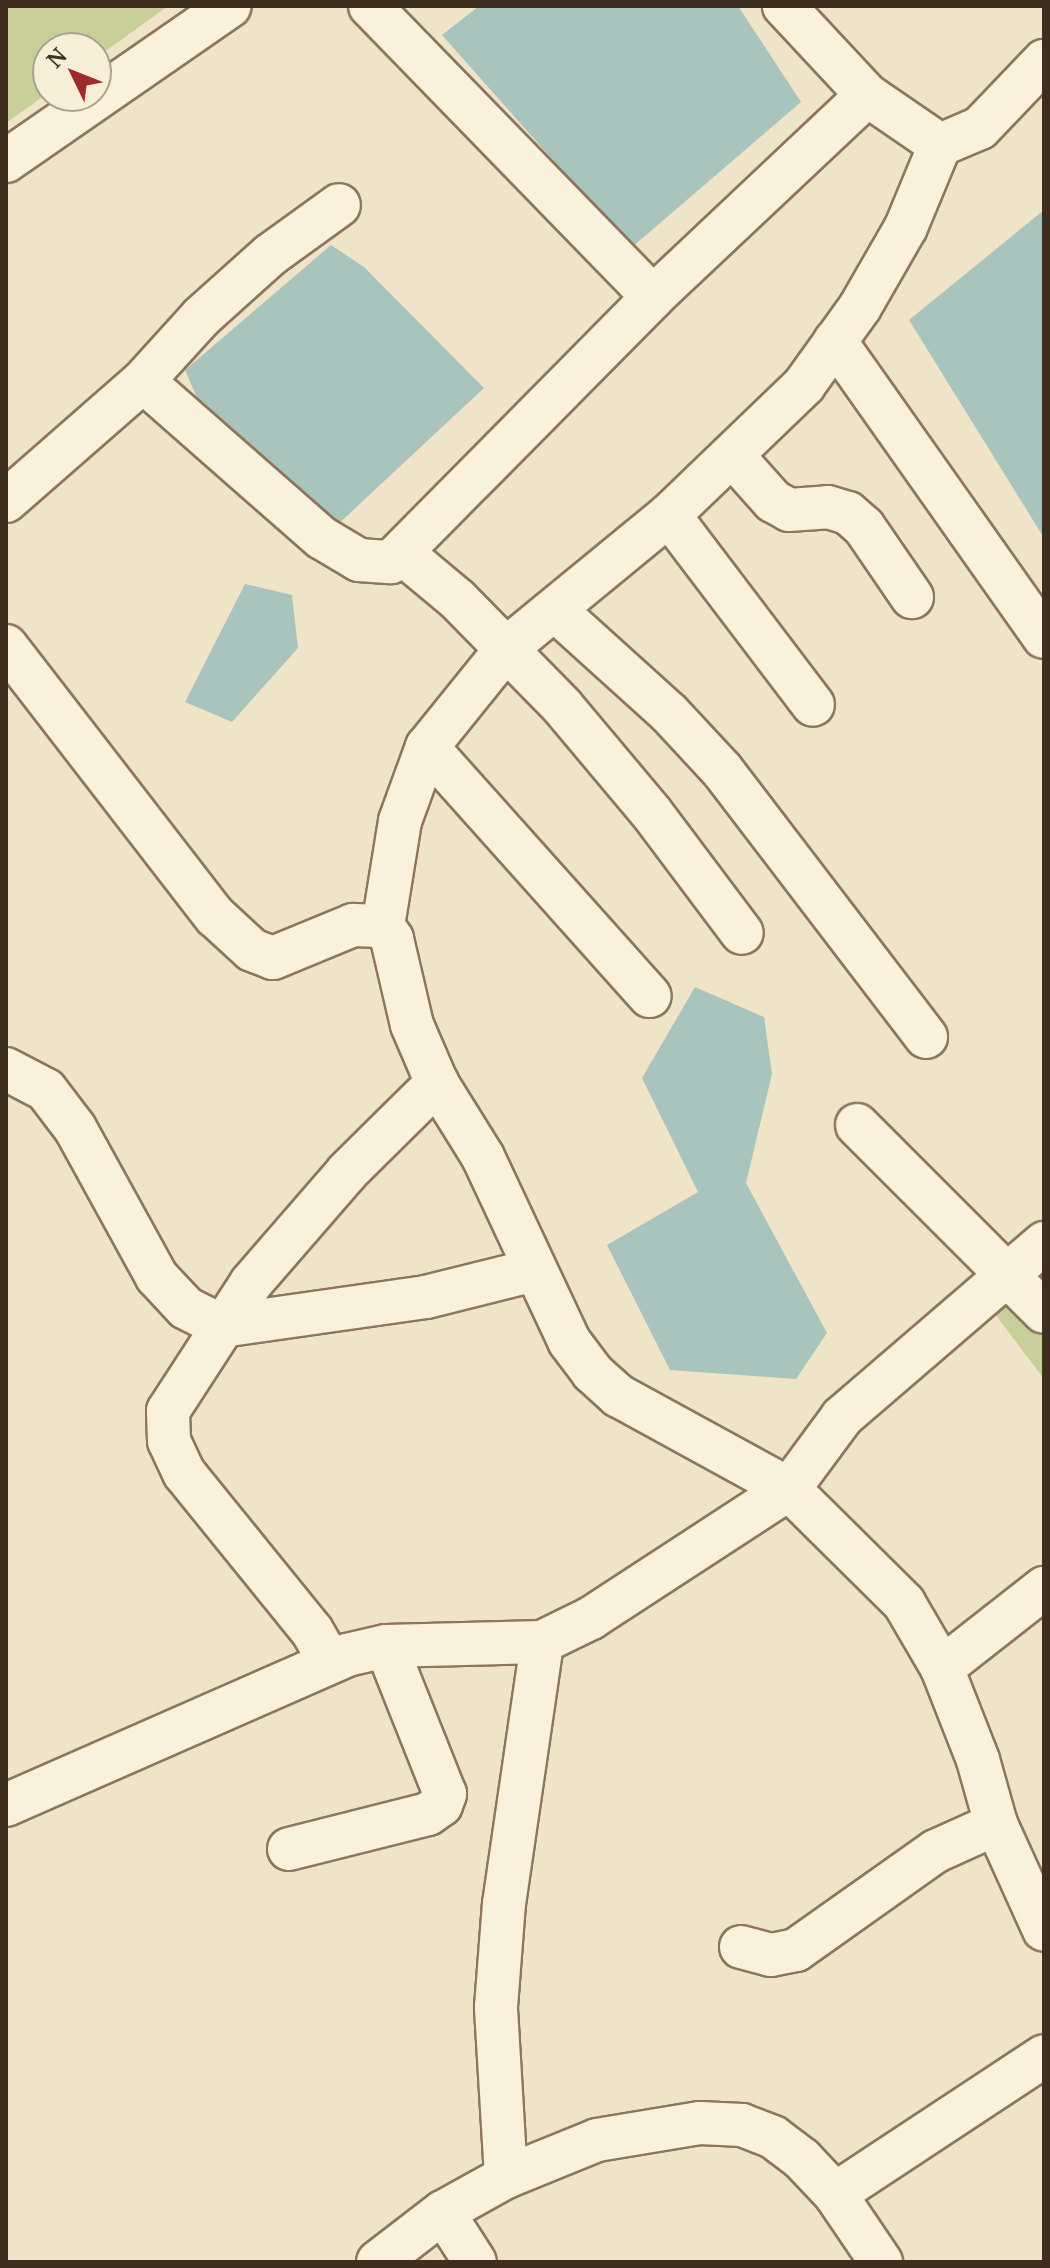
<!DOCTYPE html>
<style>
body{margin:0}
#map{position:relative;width:1050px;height:2268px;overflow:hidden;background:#f0e4c8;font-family:"Noto Serif",serif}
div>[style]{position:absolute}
.green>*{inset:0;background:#c9cf9b}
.water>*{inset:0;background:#a9c4bc}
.roads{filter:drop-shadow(2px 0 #8d765c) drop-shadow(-2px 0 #8d765c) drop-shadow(0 2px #8d765c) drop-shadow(0 -2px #8d765c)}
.minor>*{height:42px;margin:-21px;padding:0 21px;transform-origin:21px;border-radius:21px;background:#faf1dc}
span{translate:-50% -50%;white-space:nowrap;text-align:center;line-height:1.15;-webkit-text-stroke:7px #f7eed8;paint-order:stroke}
.frame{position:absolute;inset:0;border:8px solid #3d2e20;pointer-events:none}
.north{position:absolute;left:32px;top:32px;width:80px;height:80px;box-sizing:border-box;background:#f7eed8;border:2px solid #ada18e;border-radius:50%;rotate:313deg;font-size:22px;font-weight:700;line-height:32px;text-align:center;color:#3d2e20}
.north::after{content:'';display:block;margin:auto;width:28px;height:36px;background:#9e2a2b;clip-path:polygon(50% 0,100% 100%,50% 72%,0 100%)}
</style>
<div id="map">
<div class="green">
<i style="clip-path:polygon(6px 6px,168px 6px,96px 58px,96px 48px,48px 48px,48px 93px,6px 123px)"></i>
<i style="clip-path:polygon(1044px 1243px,1044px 1379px,979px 1293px)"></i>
</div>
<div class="water">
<i style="clip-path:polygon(479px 6px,738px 6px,801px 102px,631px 248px,442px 35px)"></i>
<i style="clip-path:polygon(1044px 210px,1044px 538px,909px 320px)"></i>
<i style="clip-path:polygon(331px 245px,364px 267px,484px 388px,335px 527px,213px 435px,185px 370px)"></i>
<i style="clip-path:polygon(245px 584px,292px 595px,298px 648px,232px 722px,185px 702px)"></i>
<i style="clip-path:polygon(695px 987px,764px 1017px,772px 1074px,746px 1183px,827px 1333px,796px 1379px,670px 1370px,607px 1245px,698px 1192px,642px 1078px)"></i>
</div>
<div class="roads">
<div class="minor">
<i style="left:370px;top:6px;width:406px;rotate:45.8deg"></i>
<i style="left:867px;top:95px;width:88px;rotate:34.4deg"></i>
<i style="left:940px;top:145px;width:43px;rotate:-23deg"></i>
<i style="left:980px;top:128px;width:93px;rotate:-46.3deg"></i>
<i style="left:6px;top:161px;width:272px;rotate:-34.7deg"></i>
<i style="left:835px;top:341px;width:362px;rotate:54.8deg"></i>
<i style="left:143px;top:381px;width:238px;rotate:41.3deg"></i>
<i style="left:322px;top:538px;width:43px;rotate:30.7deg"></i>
<i style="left:359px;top:560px;width:32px;rotate:4deg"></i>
<i style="left:391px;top:562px;width:373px;rotate:-45.3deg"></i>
<i style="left:653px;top:297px;width:294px;rotate:-43.3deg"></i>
<i style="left:867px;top:95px;width:122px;rotate:-133deg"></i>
<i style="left:732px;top:455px;width:62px;rotate:48.3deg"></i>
<i style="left:773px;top:501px;width:18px;rotate:29deg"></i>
<i style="left:789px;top:510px;width:39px;rotate:-4deg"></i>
<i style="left:828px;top:507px;width:21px;rotate:17deg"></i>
<i style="left:848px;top:513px;width:21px;rotate:41deg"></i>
<i style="left:864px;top:527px;width:85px;rotate:55.6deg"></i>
<i style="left:6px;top:501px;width:182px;rotate:-41.2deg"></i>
<i style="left:143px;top:381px;width:86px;rotate:-47.8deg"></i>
<i style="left:201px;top:317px;width:93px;rotate:-41.9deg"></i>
<i style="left:270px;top:255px;width:85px;rotate:-35.9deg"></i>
<i style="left:669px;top:515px;width:238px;rotate:52.8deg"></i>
<i style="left:403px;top:554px;width:70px;rotate:39.8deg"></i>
<i style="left:457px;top:599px;width:150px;rotate:45.5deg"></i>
<i style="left:562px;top:706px;width:138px;rotate:50deg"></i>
<i style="left:651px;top:812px;width:151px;rotate:53.1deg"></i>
<i style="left:555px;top:610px;width:154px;rotate:42.1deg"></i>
<i style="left:669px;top:713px;width:78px;rotate:47.1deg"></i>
<i style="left:722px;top:770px;width:336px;rotate:52.6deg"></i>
<i style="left:6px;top:646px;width:341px;rotate:52.3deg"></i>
<i style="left:215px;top:916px;width:50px;rotate:42.6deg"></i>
<i style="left:252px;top:950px;width:22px;rotate:21deg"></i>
<i style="left:273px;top:958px;width:87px;rotate:-22.4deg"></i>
<i style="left:353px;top:925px;width:30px;rotate:2deg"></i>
<i style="left:383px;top:926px;width:16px;rotate:55deg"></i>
<i style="left:392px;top:939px;width:88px;rotate:76.9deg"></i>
<i style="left:412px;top:1025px;width:63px;rotate:66.7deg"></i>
<i style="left:437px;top:1083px;width:87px;rotate:58.1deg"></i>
<i style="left:483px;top:1157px;width:203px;rotate:64.9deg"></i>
<i style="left:569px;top:1341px;width:39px;rotate:53deg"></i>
<i style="left:592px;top:1372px;width:36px;rotate:42deg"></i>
<i style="left:619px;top:1396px;width:194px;rotate:28.7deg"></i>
<i style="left:789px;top:1489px;width:162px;rotate:44.7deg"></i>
<i style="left:904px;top:1603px;width:75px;rotate:59.7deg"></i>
<i style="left:942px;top:1668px;width:99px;rotate:68.6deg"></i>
<i style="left:978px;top:1760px;width:66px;rotate:74.3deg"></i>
<i style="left:996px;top:1824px;width:116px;rotate:65.6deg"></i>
<i style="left:427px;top:747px;width:334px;rotate:48.2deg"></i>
<i style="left:383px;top:926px;width:106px;rotate:-80.8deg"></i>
<i style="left:400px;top:821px;width:79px;rotate:-70deg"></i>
<i style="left:427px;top:747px;width:127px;rotate:-51.1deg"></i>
<i style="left:507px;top:648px;width:210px;rotate:-39.4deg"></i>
<i style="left:669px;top:515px;width:187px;rotate:-43.9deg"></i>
<i style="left:804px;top:385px;width:96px;rotate:-54.3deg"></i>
<i style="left:860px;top:307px;width:92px;rotate:-60.1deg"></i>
<i style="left:906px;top:227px;width:89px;rotate:-67.5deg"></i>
<i style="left:6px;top:1069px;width:45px;rotate:27.7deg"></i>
<i style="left:46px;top:1090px;width:48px;rotate:52.7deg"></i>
<i style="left:75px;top:1128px;width:170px;rotate:61.2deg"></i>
<i style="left:157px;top:1277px;width:42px;rotate:46.9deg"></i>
<i style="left:186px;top:1308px;width:40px;rotate:26.6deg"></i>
<i style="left:222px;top:1326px;width:206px;rotate:-8.1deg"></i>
<i style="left:426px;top:1297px;width:111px;rotate:-14deg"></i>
<i style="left:857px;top:1125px;width:264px;rotate:45deg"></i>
<i style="left:330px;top:1662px;width:36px;rotate:-120deg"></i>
<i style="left:312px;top:1631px;width:203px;rotate:-129deg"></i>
<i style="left:184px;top:1473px;width:35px;rotate:-115deg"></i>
<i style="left:169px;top:1441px;width:30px;rotate:-92deg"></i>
<i style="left:168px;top:1411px;width:153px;rotate:-57deg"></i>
<i style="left:251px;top:1283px;width:147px;rotate:-49.1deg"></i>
<i style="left:347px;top:1172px;width:127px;rotate:-44.7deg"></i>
<i style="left:942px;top:1668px;width:130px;rotate:-38.1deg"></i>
<i style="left:6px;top:1805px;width:373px;rotate:-23.7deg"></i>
<i style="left:347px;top:1655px;width:40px;rotate:-13deg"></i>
<i style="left:386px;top:1646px;width:156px;rotate:-1.5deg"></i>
<i style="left:542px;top:1642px;width:55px;rotate:-26.1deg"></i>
<i style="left:591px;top:1618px;width:236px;rotate:-33.1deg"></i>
<i style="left:789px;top:1489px;width:89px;rotate:-53.6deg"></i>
<i style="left:842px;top:1417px;width:267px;rotate:-40.7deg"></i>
<i style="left:289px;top:1849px;width:143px;rotate:-14.1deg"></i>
<i style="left:428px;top:1814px;width:16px;rotate:-35deg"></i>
<i style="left:441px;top:1805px;width:12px;rotate:-70deg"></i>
<i style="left:445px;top:1794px;width:159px;rotate:-111.7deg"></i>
<i style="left:741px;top:1947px;width:31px;rotate:15deg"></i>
<i style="left:771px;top:1955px;width:25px;rotate:-11deg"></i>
<i style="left:796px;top:1950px;width:171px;rotate:-35.3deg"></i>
<i style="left:936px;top:1851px;width:66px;rotate:-24.2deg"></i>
<i style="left:506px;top:2177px;width:170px;rotate:-93.4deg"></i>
<i style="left:496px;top:2007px;width:103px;rotate:-85.6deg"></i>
<i style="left:504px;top:1904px;width:265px;rotate:-81.7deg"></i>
<i style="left:835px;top:2194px;width:250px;rotate:-33.4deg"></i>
<i style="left:443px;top:2212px;width:59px;rotate:57.4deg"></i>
<i style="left:378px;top:2262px;width:82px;rotate:-37.6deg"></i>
<i style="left:443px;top:2212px;width:72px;rotate:-29.1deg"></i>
<i style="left:506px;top:2177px;width:98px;rotate:-22.1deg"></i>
<i style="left:597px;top:2140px;width:104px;rotate:-9.4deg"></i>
<i style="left:700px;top:2123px;width:42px;rotate:2.7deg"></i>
<i style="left:742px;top:2125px;width:33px;rotate:21deg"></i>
<i style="left:773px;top:2137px;width:36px;rotate:37deg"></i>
<i style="left:802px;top:2159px;width:48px;rotate:46.7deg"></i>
<i style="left:835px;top:2194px;width:82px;rotate:55.9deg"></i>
</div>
</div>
<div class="frame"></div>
<div class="north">N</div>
</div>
